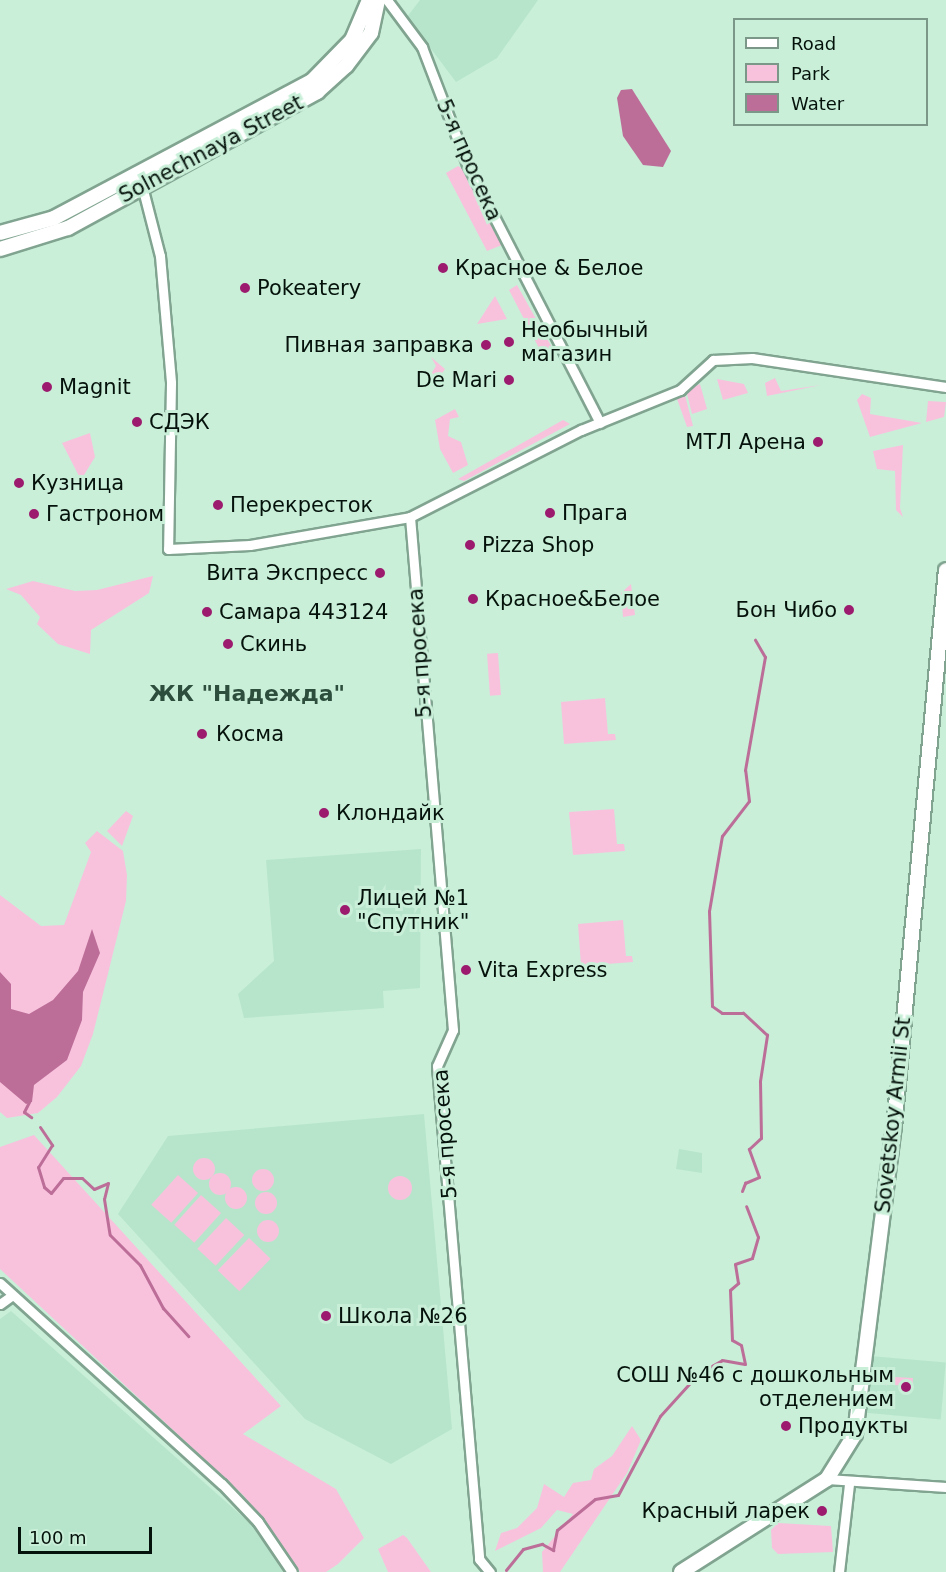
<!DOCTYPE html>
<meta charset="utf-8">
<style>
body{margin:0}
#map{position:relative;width:946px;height:1572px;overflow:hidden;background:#c9efd9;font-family:"DejaVu Sans",sans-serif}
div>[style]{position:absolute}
.built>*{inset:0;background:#b7e5cb;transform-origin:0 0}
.green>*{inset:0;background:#f8c2dd;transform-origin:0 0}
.round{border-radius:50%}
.water>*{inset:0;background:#bc6e98}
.stream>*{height:3px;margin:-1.5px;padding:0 1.5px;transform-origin:1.5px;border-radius:1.5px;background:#bc6e98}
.roads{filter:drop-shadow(2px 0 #80a490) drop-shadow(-2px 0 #80a490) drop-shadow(0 2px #80a490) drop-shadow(0 -2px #80a490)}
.street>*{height:9px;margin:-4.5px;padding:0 4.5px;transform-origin:4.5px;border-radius:4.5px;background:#fff}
.secondary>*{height:14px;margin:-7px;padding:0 7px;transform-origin:7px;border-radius:7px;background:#fff}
.dots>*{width:16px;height:16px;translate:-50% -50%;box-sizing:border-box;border:3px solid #c9efd9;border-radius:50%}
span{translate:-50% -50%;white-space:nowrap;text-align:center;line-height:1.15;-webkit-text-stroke:6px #c9efd9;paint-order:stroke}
.street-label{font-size:21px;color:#05120b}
.poi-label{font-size:21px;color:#05120b}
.left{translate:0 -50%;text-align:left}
.right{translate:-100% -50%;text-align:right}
.neighbourhood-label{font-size:22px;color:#2d4e3d;font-weight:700}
.legend{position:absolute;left:733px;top:18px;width:195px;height:108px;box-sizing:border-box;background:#c9efd9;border:2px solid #7b9787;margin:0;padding:8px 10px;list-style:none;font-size:18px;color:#05120b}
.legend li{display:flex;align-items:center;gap:12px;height:30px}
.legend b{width:30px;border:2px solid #7b9787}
.scale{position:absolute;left:18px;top:1527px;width:134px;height:27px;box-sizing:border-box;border:3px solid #05120b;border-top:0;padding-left:8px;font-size:18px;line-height:21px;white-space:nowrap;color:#05120b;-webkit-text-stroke:4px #c9efd9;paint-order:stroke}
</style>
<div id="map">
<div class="built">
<i style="clip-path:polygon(420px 0,538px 0,497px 58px,456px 82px,407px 17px)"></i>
<i style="clip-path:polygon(421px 849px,420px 988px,383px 991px,384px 1008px,244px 1018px,238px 994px,274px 961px,266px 860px)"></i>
<i style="clip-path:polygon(424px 1114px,452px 1429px,391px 1464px,305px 1419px,118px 1214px,168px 1136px)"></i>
<i style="clip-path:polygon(679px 1149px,702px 1153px,702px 1173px,676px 1169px)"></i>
<i style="clip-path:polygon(11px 1311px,252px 1525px,283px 1572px,0 1572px,0 1319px)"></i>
<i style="left:870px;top:1356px;width:76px;height:57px;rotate:5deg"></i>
</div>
<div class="green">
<i style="clip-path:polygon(458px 166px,464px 170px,502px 245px,487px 251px,446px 173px)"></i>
<i style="clip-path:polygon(517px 285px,554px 351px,542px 354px,509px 290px)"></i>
<i style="clip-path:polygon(495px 296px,507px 319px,477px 324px)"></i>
<i style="clip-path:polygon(431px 357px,445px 369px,432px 388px,429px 377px,436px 366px)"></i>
<i style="clip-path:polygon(775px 378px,781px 391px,821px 385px,767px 396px,765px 383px)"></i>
<i style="clip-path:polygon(717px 379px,744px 384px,748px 393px,723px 400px)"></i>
<i style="clip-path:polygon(700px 384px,707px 409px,692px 414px,686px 390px)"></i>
<i style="clip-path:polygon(684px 391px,693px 426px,687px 427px,676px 396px)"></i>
<i style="clip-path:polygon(862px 394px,871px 398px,870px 414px,922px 423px,870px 437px,857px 400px)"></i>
<i style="clip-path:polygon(928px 401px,946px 402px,944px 417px,926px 422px)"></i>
<i style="clip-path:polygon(455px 409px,459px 417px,450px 419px,448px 436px,461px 442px,468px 465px,453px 473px,440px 449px,435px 420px)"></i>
<i style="clip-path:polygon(563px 420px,570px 424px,464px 481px,458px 479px)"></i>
<i style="clip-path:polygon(90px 433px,95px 457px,81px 480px,62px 443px)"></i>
<i style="clip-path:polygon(903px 445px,900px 508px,903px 517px,896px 510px,895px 471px,877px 469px,873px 451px)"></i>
<i style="clip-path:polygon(153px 576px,149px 593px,91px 630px,90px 654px,58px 644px,37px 624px,40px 617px,21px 595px,6px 589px,33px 581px,75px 591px,97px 590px)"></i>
<i style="clip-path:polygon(631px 584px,635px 615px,623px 617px,621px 593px)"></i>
<i style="left:498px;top:653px;width:42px;height:11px;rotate:86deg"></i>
<i style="clip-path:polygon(605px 698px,608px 734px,615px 734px,616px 740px,564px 744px,561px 702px)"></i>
<i style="clip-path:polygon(614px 809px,617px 844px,624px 844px,625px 851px,573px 855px,569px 812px)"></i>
<i style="clip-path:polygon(126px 811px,133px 816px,122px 846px,107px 831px)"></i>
<i style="clip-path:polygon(97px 831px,123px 851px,127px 875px,126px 901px,93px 1034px,81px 1066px,57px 1097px,38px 1113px,7px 1118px,0 1112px,0 895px,41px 926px,64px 925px,91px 852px,85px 843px)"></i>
<i style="clip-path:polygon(623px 920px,626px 956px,632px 956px,633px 962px,581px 966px,578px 924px)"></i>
<i style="clip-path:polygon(34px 1135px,281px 1406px,243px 1434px,336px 1489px,364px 1538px,338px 1564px,326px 1572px,300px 1572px,244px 1496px,0 1269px,0 1147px)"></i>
<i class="round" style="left:193px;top:1158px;width:22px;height:22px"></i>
<i class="round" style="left:252px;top:1169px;width:22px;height:22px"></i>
<i class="round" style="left:209px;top:1173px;width:22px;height:22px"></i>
<i style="left:178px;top:1175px;width:27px;height:40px;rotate:42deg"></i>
<i class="round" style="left:388px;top:1176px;width:24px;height:24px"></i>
<i class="round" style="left:225px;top:1187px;width:22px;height:22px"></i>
<i class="round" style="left:255px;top:1192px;width:22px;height:22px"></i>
<i style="left:201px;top:1195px;width:27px;height:40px;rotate:42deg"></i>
<i style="left:226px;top:1218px;width:25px;height:42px;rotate:43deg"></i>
<i class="round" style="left:257px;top:1220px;width:22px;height:22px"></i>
<i style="left:249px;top:1238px;width:30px;height:45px;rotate:44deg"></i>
<i style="left:875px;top:1376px;width:38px;height:8px;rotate:3deg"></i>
<i style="clip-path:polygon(632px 1426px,641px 1440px,627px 1473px,560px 1572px,543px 1572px,542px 1552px,573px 1514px,557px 1510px,541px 1528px,495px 1551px,501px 1533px,517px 1528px,537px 1508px,544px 1484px,564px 1497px,573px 1483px,591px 1480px,594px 1469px,612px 1456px)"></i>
<i style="clip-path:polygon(778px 1523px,831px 1526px,833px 1552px,778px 1554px,772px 1548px,771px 1530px)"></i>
<i style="clip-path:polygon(403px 1535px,407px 1538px,431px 1572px,388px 1572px,378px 1549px)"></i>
</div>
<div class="water">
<i style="clip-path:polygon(632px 89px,671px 151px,663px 167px,643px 165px,623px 136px,617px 98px,621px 90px)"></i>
<i style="clip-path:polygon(92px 929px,100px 953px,83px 992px,82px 1020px,67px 1060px,34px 1085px,32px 1102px,26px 1104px,0 1082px,0 972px,11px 984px,11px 1009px,29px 1014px,53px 1000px,78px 971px)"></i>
</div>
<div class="stream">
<i style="left:29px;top:1102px;width:11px;rotate:117deg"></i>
<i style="left:24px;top:1112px;width:9px;rotate:36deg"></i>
<i style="left:40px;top:1127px;width:22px;rotate:56deg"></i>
<i style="left:52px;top:1145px;width:26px;rotate:122deg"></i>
<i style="left:38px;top:1167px;width:21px;rotate:73deg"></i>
<i style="left:44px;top:1187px;width:9px;rotate:41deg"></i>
<i style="left:51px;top:1193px;width:19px;rotate:-51deg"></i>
<i style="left:63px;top:1178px;width:19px"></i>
<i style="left:82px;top:1178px;width:16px;rotate:43deg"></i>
<i style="left:94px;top:1189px;width:15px;rotate:-23deg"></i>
<i style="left:108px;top:1183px;width:16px;rotate:104deg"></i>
<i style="left:104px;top:1199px;width:36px;rotate:81deg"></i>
<i style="left:110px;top:1235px;width:42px;rotate:45deg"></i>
<i style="left:140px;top:1265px;width:49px;rotate:61.9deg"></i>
<i style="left:163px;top:1308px;width:38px;rotate:48deg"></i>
<i style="left:742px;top:1191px;width:9px;rotate:-69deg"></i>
<i style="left:745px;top:1183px;width:15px;rotate:-23deg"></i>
<i style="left:759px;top:1177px;width:30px;rotate:-110deg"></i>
<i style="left:749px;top:1149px;width:16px;rotate:-43deg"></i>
<i style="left:761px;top:1138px;width:57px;rotate:-91deg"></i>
<i style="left:760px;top:1081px;width:47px;rotate:-81.3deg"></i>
<i style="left:767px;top:1035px;width:33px;rotate:-137deg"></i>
<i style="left:743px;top:1013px;width:21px;rotate:180deg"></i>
<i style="left:722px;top:1013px;width:12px;rotate:-145deg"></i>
<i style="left:712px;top:1006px;width:95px;rotate:-91.8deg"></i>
<i style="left:709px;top:911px;width:76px;rotate:-80.2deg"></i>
<i style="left:722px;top:836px;width:44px;rotate:-52.4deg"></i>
<i style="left:749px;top:801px;width:31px;rotate:-97deg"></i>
<i style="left:745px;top:770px;width:115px;rotate:-80deg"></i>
<i style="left:765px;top:657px;width:20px;rotate:-120deg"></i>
<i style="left:506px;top:1570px;width:27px;rotate:-51deg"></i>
<i style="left:523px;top:1549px;width:20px;rotate:-15deg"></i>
<i style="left:542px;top:1544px;width:13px;rotate:29deg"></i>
<i style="left:553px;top:1550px;width:20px;rotate:-79deg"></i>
<i style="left:557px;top:1530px;width:49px;rotate:-39.2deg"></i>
<i style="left:595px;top:1499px;width:23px;rotate:-10deg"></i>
<i style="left:618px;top:1495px;width:89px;rotate:-62deg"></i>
<i style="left:660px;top:1416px;width:58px;rotate:-47.8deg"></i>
<i style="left:699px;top:1373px;width:26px;rotate:-29deg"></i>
<i style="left:722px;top:1360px;width:23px;rotate:10deg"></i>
<i style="left:745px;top:1364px;width:19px;rotate:-102deg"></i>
<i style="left:741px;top:1345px;width:10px;rotate:-151deg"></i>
<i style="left:732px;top:1340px;width:50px;rotate:-92.3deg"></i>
<i style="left:730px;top:1290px;width:11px;rotate:-41deg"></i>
<i style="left:738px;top:1283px;width:19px;rotate:-99deg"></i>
<i style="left:735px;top:1264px;width:18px;rotate:-19deg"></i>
<i style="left:752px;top:1258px;width:22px;rotate:-74deg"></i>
<i style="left:758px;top:1237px;width:33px;rotate:-111deg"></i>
</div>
<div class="roads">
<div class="street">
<i style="left:387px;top:0;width:59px;rotate:53.3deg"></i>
<i style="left:422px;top:47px;width:125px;rotate:69deg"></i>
<i style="left:467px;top:164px;width:291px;rotate:62.8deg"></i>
<i style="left:142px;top:186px;width:72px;rotate:75.6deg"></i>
<i style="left:160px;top:256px;width:127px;rotate:85deg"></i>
<i style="left:171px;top:383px;width:166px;rotate:91deg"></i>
<i style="left:168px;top:549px;width:82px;rotate:-2.8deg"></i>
<i style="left:250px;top:545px;width:162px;rotate:-9.9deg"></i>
<i style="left:410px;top:517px;width:192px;rotate:-27deg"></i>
<i style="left:581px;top:430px;width:107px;rotate:-22deg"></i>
<i style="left:680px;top:390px;width:45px;rotate:-42.3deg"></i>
<i style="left:713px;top:360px;width:39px;rotate:-3deg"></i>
<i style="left:752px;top:358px;width:196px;rotate:8.5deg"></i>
<i style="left:410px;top:517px;width:515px;rotate:85.21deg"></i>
<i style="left:453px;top:1030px;width:39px;rotate:114deg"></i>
<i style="left:437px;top:1066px;width:495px;rotate:85.1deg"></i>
<i style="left:479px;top:1559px;width:17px;rotate:50deg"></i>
<i style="left:0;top:1283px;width:299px;rotate:42.2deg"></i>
<i style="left:222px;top:1484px;width:52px;rotate:46.5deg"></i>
<i style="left:258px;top:1522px;width:60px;rotate:55.8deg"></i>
<i style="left:0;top:1304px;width:14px;rotate:-36deg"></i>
<i style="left:827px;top:1479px;width:119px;rotate:3.8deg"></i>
<i style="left:839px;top:1572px;width:89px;rotate:-83.5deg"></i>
</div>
<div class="secondary">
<i style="left:0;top:233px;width:56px;rotate:-15.5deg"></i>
<i style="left:54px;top:218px;width:292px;rotate:-28deg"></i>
<i style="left:312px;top:81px;width:57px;rotate:-45.7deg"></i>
<i style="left:352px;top:40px;width:43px;rotate:-67deg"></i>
<i style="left:0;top:249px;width:71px;rotate:-17.2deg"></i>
<i style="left:68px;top:228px;width:284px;rotate:-28.6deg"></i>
<i style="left:317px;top:92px;width:39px;rotate:-42deg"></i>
<i style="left:346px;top:66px;width:41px;rotate:-52.9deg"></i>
<i style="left:371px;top:33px;width:34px;rotate:-78deg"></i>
<i style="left:681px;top:1572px;width:173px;rotate:-32.5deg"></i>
<i style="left:827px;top:1479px;width:53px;rotate:-58.1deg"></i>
<i style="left:855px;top:1434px;width:309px;rotate:-82.8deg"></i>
<i style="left:894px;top:1127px;width:559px;rotate:-84.67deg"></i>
</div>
</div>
<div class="dots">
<i style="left:443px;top:268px;background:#9c1b6e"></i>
<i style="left:245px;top:288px;background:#9c1b6e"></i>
<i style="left:509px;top:342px;background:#9c1b6e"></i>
<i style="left:486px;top:345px;background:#9c1b6e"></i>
<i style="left:509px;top:380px;background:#9c1b6e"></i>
<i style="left:47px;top:387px;background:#9c1b6e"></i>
<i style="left:137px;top:422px;background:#9c1b6e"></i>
<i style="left:818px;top:442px;background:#9c1b6e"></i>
<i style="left:19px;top:483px;background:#9c1b6e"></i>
<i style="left:218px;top:505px;background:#9c1b6e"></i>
<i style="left:550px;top:513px;background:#9c1b6e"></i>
<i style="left:34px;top:514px;background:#9c1b6e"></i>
<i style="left:470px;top:545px;background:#9c1b6e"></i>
<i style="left:380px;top:573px;background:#9c1b6e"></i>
<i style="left:473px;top:599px;background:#9c1b6e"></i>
<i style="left:849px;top:610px;background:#9c1b6e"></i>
<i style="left:207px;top:612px;background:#9c1b6e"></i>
<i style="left:228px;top:644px;background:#9c1b6e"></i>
<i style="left:202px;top:734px;background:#9c1b6e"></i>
<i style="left:324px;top:813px;background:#9c1b6e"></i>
<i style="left:345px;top:910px;background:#9c1b6e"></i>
<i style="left:466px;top:970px;background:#9c1b6e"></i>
<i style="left:326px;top:1316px;background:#9c1b6e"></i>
<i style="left:906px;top:1387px;background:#9c1b6e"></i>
<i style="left:786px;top:1426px;background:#9c1b6e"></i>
<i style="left:822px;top:1511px;background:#9c1b6e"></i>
</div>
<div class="street-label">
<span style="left:211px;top:149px;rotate:-28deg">Solnechnaya Street</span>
<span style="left:469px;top:160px;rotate:66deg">5-я просека</span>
<span style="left:420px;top:653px;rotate:-94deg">5-я просека</span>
<span style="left:893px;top:1115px;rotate:-84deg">Sovetskoy Armii St</span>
<span style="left:445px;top:1134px;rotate:-94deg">5-я просека</span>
</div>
<div class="poi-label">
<span class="left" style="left:455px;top:268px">Красное &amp; Белое</span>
<span class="left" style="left:257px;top:288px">Pokeatery</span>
<span class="left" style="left:521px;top:342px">Необычный<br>магазин</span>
<span class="right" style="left:474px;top:345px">Пивная заправка</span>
<span class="right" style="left:497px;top:380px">De Mari</span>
<span class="left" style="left:59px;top:387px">Magnit</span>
<span class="left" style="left:149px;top:422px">СДЭК</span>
<span class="right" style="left:806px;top:442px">МТЛ Арена</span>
<span class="left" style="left:31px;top:483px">Кузница</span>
<span class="left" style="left:230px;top:505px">Перекресток</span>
<span class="left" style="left:562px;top:513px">Прага</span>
<span class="left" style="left:46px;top:514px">Гастроном</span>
<span class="left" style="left:482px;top:545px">Pizza Shop</span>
<span class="right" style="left:368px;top:573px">Вита Экспресс</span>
<span class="left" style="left:485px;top:599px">Красное&amp;Белое</span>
<span class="right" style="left:837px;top:610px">Бон Чибо</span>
<span class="left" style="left:219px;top:612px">Самара 443124</span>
<span class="left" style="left:240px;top:644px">Скинь</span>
<span class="left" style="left:216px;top:734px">Косма</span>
<span class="left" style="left:336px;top:813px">Клондайк</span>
<span class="left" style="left:357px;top:910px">Лицей №1<br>"Спутник"</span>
<span class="left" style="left:478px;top:970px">Vita Express</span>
<span class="left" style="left:338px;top:1316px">Школа №26</span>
<span class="right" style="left:894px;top:1387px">СОШ №46 с дошкольным<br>отделением</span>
<span class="left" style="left:798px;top:1426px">Продукты</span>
<span class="right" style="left:810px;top:1511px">Красный ларек</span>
</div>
<div class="neighbourhood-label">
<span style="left:247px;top:694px">ЖК "Надежда"</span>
</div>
<ul class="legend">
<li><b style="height:8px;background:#fff"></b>Road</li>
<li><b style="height:16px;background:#f8c2dd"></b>Park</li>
<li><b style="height:16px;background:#bc6e98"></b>Water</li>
</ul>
<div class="scale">100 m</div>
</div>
